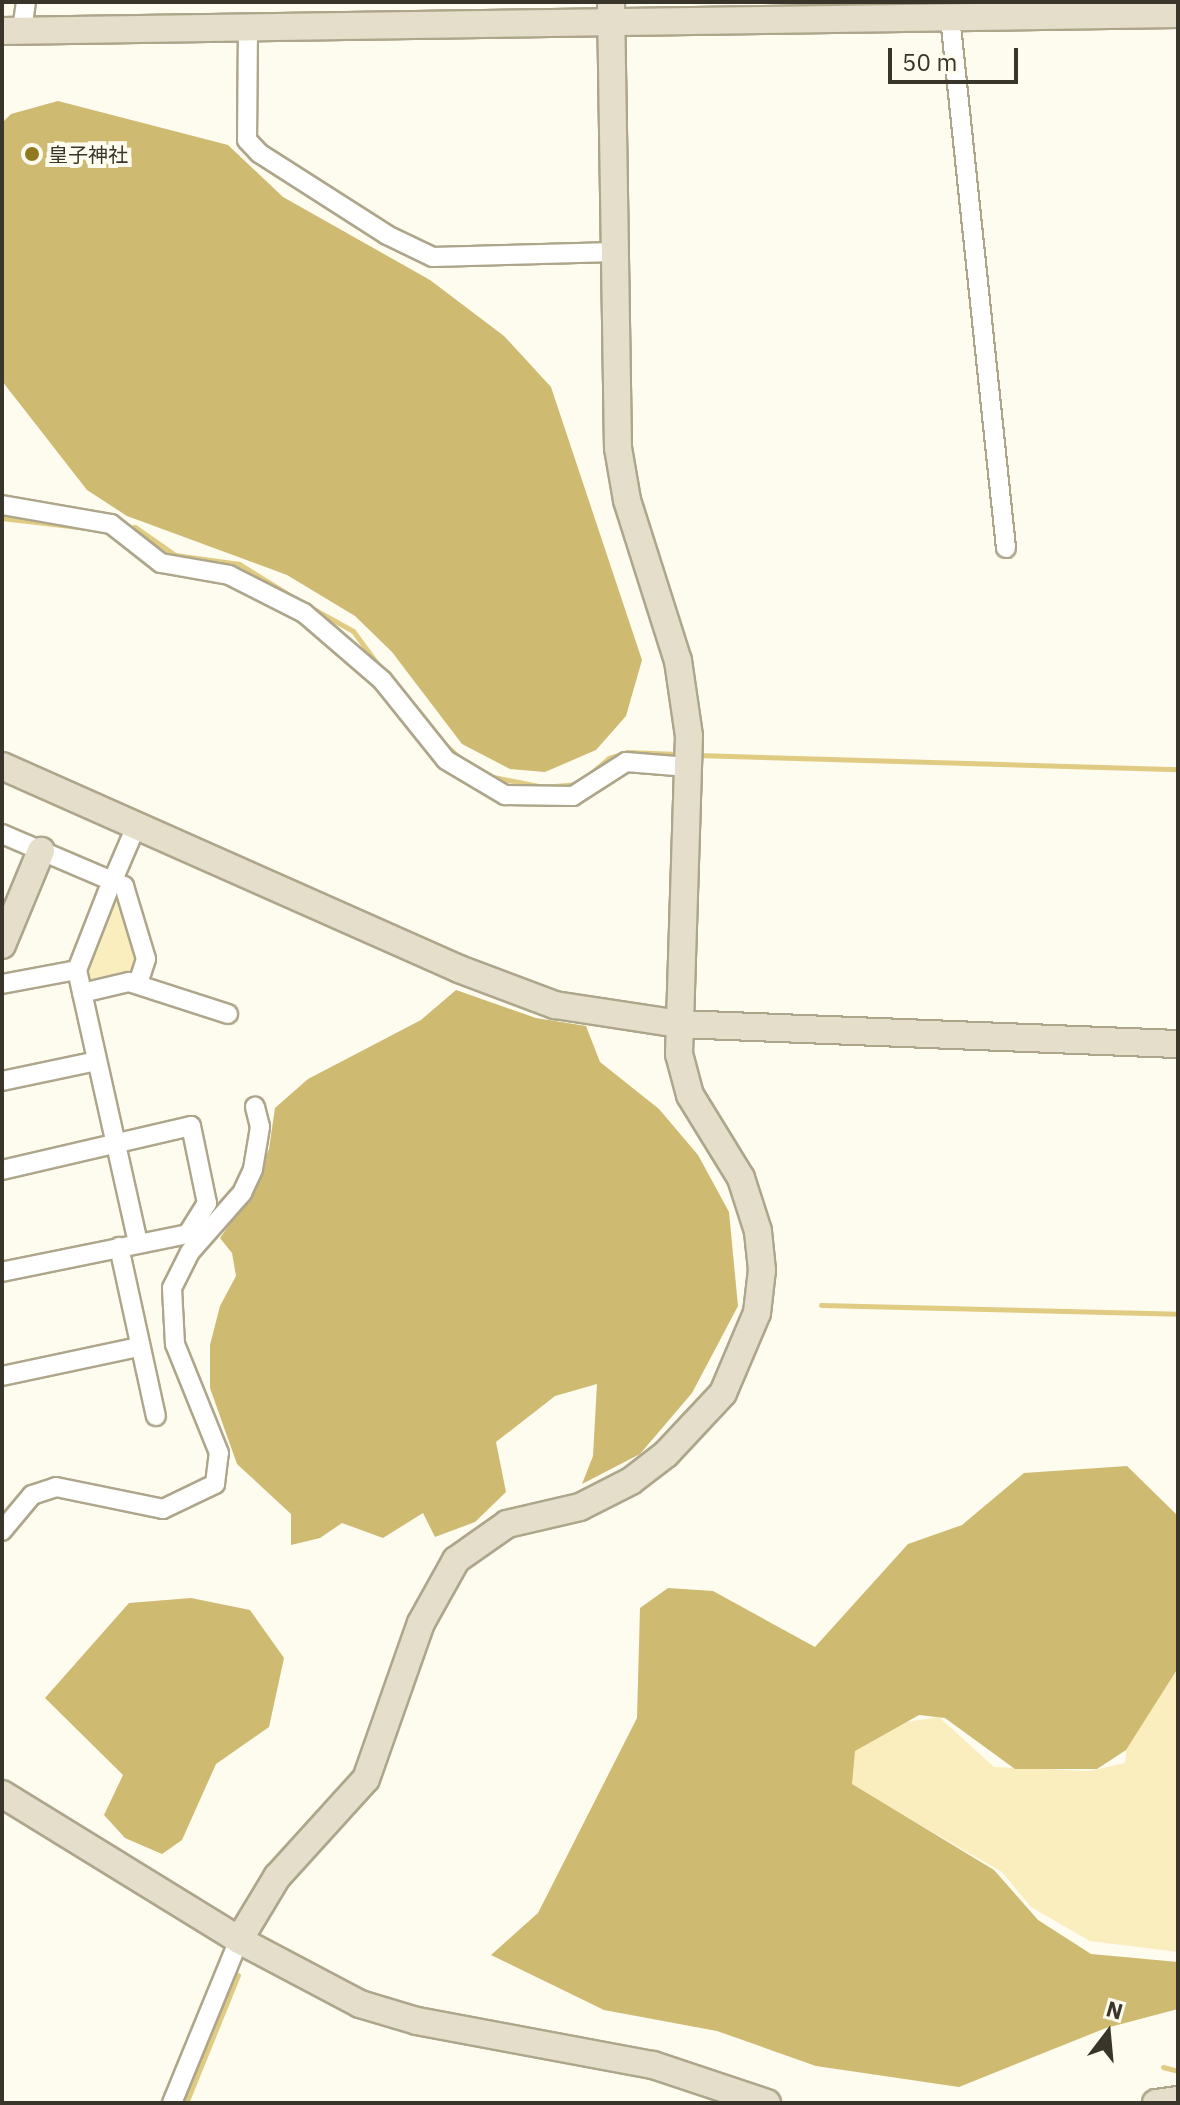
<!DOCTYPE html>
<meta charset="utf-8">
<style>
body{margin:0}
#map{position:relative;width:1180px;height:2105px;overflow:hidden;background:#fefbef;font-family:"IBM Plex Sans","Noto Sans JP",sans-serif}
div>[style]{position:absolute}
.green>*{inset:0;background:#faedbe}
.forest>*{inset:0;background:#ceba71}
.stream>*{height:5px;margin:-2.5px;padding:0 2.5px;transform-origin:2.5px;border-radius:2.5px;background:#e0cb82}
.roads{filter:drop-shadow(2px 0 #aea68b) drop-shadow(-2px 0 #aea68b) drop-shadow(0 2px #aea68b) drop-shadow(0 -2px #aea68b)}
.street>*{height:18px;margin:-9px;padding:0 9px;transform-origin:9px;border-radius:9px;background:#fff}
.secondary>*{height:26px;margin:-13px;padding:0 13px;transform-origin:13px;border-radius:13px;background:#e4deca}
.dots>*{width:22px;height:22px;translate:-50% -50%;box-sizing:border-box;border:4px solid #fefbef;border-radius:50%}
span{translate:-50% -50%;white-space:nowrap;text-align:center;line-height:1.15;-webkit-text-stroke:8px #fefbef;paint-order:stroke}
.poi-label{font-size:20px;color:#39352a}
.left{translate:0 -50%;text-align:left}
.frame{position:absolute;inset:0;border:4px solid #39352a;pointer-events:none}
.north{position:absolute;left:1068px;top:1993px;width:80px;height:80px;-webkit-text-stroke:6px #fefbef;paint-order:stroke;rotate:16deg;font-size:22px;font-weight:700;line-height:32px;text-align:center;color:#39352a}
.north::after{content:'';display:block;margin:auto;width:28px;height:36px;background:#39352a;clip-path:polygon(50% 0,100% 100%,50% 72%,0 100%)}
.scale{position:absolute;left:888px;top:48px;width:130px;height:36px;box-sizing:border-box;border:4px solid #39352a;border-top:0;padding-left:10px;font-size:24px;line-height:28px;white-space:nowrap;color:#39352a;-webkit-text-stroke:6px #fefbef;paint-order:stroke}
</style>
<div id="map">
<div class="green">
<i style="clip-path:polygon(116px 891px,140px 958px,136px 969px,88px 980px,85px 969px)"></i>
<i style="clip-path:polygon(1178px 1657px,1178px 1952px,1090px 1941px,1031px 1907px,1002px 1872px,835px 1776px,827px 1752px,886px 1725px,939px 1717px,994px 1767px,1090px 1771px,1125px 1763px,1130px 1715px)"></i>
</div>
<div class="forest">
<i style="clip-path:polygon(58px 101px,228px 145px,283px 197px,430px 280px,504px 336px,551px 387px,642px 660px,626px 716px,596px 750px,545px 772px,510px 769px,462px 744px,392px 652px,355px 616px,287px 575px,127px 516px,87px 490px,2px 381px,2px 123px,11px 114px)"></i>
<i style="clip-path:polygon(456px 990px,536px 1018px,586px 1026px,600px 1062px,659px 1109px,698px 1155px,729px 1212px,738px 1306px,692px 1393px,640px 1454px,582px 1484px,593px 1456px,597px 1384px,555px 1396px,496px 1442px,506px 1492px,475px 1522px,435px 1537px,423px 1513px,383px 1538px,342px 1523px,320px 1538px,291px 1545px,291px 1514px,237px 1464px,210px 1388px,210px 1345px,220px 1306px,236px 1276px,232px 1253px,220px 1238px,249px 1196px,269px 1149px,275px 1108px,308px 1079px,421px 1020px)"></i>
<i style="clip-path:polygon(1127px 1466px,1178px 1516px,1178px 1668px,1126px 1750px,1097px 1769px,1015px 1769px,945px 1718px,919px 1715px,855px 1751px,852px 1784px,994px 1870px,1038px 1920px,1091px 1954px,1178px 1962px,1178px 2009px,1106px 2028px,959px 2087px,816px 2066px,717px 2031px,604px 2010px,491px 1955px,538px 1913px,637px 1718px,640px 1608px,668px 1588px,713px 1591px,815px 1647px,908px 1544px,962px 1525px,1024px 1473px)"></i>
<i style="clip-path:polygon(191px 1598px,250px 1610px,284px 1658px,269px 1727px,216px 1764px,182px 1840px,162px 1854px,125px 1838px,104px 1815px,123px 1775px,45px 1698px,129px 1603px)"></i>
</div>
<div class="stream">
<i style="left:2px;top:518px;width:111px;rotate:6.7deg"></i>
<i style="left:126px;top:529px;width:9px;rotate:-13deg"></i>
<i style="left:135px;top:527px;width:49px;rotate:35deg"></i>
<i style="left:175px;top:555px;width:65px;rotate:8deg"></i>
<i style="left:239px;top:564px;width:67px;rotate:31.6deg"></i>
<i style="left:308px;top:606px;width:51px;rotate:29.1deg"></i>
<i style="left:353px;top:631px;width:47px;rotate:53.6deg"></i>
<i style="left:441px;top:741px;width:30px;rotate:42deg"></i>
<i style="left:696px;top:755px;width:482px;rotate:1.7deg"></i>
<i style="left:493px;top:777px;width:51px;rotate:11.3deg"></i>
<i style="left:543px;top:787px;width:35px;rotate:-5deg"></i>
<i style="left:578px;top:784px;width:40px;rotate:-40deg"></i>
<i style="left:609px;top:758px;width:19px;rotate:-18deg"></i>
<i style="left:627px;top:752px;width:51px;rotate:2.2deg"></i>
<i style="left:821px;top:1305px;width:357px;rotate:1.4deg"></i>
<i style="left:1163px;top:2067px;width:16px;rotate:15deg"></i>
<i style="left:186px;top:2103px;width:138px;rotate:-67.9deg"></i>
</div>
<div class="roads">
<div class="street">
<i style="left:950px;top:17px;width:534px;rotate:83.98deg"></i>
<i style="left:248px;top:27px;width:113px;rotate:90.5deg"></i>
<i style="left:247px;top:140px;width:18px;rotate:47deg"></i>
<i style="left:259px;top:153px;width:152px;rotate:32.6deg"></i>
<i style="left:387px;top:235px;width:51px;rotate:25.6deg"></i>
<i style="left:433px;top:257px;width:181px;rotate:-1.6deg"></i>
<i style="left:22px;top:30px;width:28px;rotate:-82deg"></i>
<i style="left:2px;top:505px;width:111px;rotate:9.9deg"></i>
<i style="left:111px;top:524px;width:63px;rotate:38deg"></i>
<i style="left:161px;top:563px;width:69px;rotate:10deg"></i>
<i style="left:229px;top:575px;width:84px;rotate:26.9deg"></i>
<i style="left:304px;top:613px;width:103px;rotate:40.7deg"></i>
<i style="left:382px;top:680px;width:102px;rotate:51.3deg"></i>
<i style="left:446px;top:760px;width:69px;rotate:30.7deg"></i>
<i style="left:505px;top:795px;width:68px;rotate:0.8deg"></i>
<i style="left:573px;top:796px;width:63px;rotate:-32.7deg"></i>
<i style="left:626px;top:762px;width:62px;rotate:4.6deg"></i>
<i style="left:2px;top:834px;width:133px;rotate:23.1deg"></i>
<i style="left:124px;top:886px;width:76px;rotate:73.2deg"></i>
<i style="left:146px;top:959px;width:26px;rotate:108deg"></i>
<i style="left:113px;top:880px;width:61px;rotate:-66.8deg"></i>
<i style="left:77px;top:970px;width:85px;rotate:-68.6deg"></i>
<i style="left:2px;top:984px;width:76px;rotate:-10.6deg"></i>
<i style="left:77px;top:970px;width:279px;rotate:77.4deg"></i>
<i style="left:82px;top:993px;width:48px;rotate:-13.2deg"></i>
<i style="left:129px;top:982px;width:104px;rotate:17.9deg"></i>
<i style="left:2px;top:1081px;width:97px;rotate:-11.9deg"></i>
<i style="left:2px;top:1170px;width:194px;rotate:-13.1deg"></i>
<i style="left:191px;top:1126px;width:79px;rotate:78.3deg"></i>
<i style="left:207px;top:1203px;width:36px;rotate:122deg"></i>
<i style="left:188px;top:1234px;width:190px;rotate:168.5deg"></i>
<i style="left:119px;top:1247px;width:173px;rotate:77.7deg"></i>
<i style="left:2px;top:1376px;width:140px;rotate:-12deg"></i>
<i style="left:2px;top:1531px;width:47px;rotate:-50.2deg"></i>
<i style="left:32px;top:1495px;width:25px;rotate:-18deg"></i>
<i style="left:56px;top:1487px;width:109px;rotate:11.6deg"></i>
<i style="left:163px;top:1509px;width:58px;rotate:-25.7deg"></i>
<i style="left:215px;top:1484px;width:31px;rotate:-83deg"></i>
<i style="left:219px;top:1453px;width:118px;rotate:-112deg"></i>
<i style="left:175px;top:1344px;width:56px;rotate:-93.1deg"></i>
<i style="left:172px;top:1288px;width:40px;rotate:-63.4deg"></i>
<i style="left:190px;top:1252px;width:79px;rotate:-48.6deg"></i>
<i style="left:242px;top:1193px;width:26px;rotate:-65deg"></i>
<i style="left:253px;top:1169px;width:43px;rotate:-80.5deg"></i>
<i style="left:260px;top:1127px;width:21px;rotate:-104deg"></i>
<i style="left:172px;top:2103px;width:176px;rotate:-67.7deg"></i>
</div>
<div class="secondary">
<i style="left:2px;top:31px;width:1176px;rotate:-0.83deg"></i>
<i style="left:2px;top:766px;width:500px;rotate:23.95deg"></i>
<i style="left:459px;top:969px;width:103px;rotate:20.6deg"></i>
<i style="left:555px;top:1005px;width:125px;rotate:8.7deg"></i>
<i style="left:679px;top:1024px;width:499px;rotate:2.3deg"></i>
<i style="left:2px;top:945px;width:102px;rotate:-67.5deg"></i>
<i style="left:2px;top:1794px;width:278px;rotate:31.6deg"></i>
<i style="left:239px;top:1940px;width:137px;rotate:27.9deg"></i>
<i style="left:360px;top:2004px;width:59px;rotate:16.6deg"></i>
<i style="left:417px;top:2021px;width:240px;rotate:10.6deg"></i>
<i style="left:653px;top:2065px;width:120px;rotate:18.4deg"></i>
<i style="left:239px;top:1940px;width:74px;rotate:-58.9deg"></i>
<i style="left:277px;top:1877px;width:132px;rotate:-47.8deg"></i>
<i style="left:366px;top:1779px;width:165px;rotate:-70.6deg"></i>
<i style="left:421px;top:1623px;width:72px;rotate:-60.9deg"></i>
<i style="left:456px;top:1560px;width:62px;rotate:-35.2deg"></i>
<i style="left:507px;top:1524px;width:75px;rotate:-13.1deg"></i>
<i style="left:580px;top:1507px;width:57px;rotate:-27deg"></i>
<i style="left:631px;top:1481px;width:44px;rotate:-37.6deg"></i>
<i style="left:666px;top:1454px;width:83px;rotate:-46.9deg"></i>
<i style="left:723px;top:1393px;width:87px;rotate:-67deg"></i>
<i style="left:757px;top:1313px;width:43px;rotate:-83.4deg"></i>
<i style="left:762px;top:1270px;width:39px;rotate:-96deg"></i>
<i style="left:758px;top:1231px;width:56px;rotate:-107.8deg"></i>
<i style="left:741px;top:1178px;width:97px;rotate:-121.6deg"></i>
<i style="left:690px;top:1095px;width:42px;rotate:-105deg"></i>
<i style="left:679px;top:1054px;width:318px;rotate:-88.2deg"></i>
<i style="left:689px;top:736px;width:76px;rotate:-98.3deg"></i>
<i style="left:678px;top:661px;width:169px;rotate:-107.6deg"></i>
<i style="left:627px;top:500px;width:53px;rotate:-99.8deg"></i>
<i style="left:618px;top:448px;width:446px;rotate:-90.9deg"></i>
<i style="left:1156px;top:2103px;width:22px;rotate:-8deg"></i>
</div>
</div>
<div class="dots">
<i style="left:32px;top:154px;background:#90791f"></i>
</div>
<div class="poi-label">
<span class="left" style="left:48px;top:154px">皇子神社</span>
</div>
<div class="frame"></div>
<div class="north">N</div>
<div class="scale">50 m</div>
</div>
